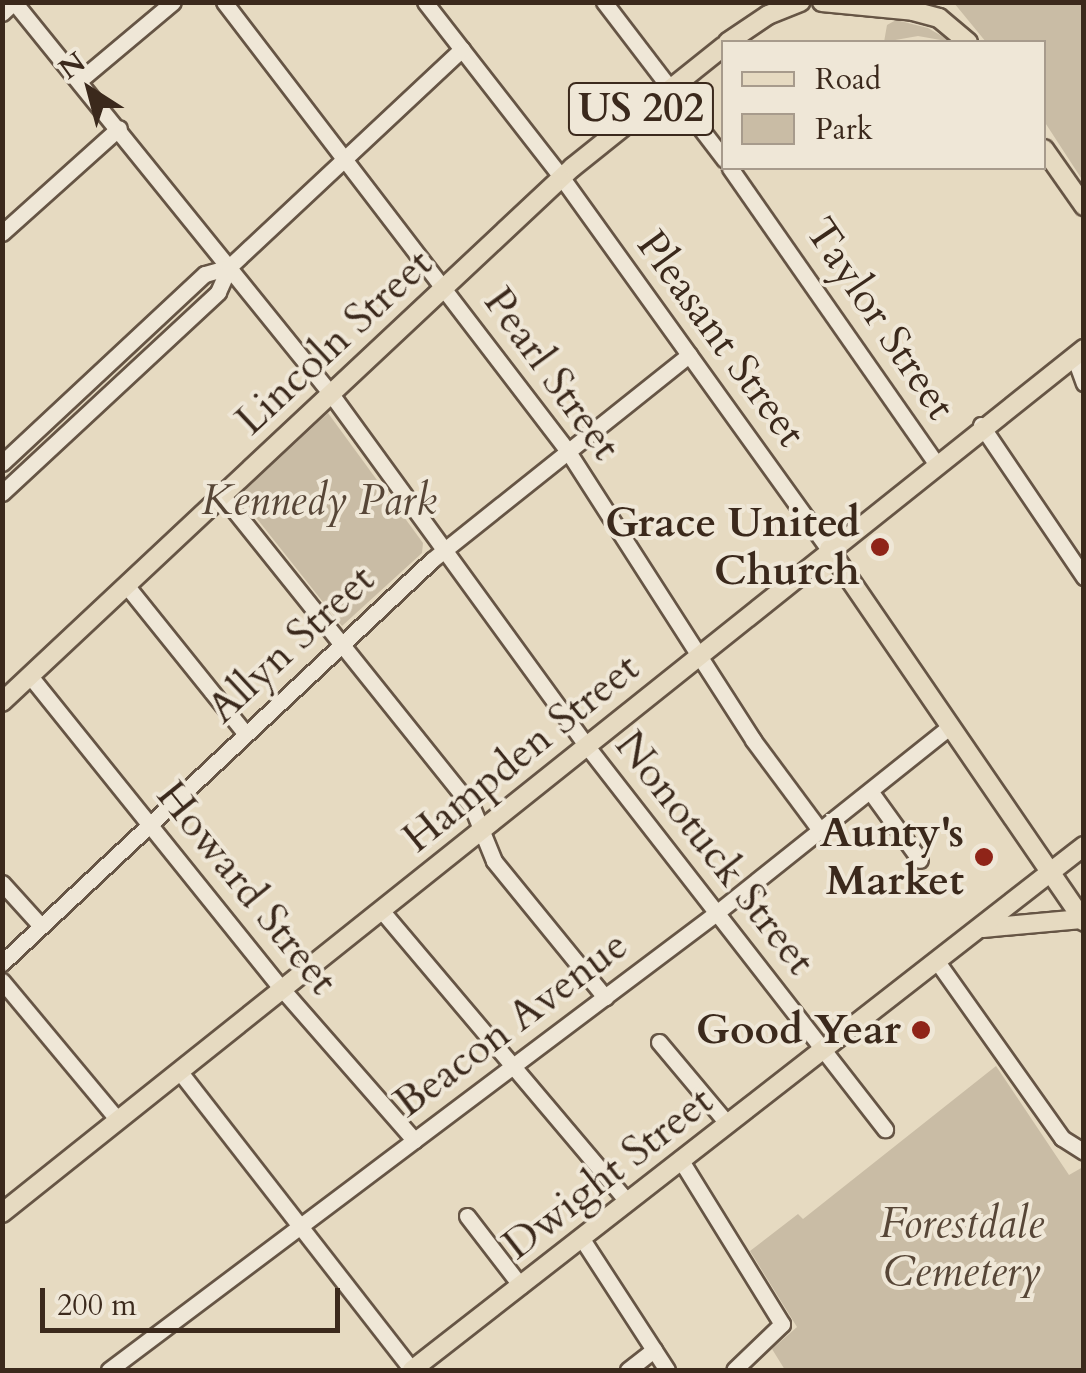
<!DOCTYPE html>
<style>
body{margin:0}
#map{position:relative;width:1086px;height:1373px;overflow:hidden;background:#e6dac1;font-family:Cardo,serif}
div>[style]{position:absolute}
.green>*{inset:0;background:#c9bca5}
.roads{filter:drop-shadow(2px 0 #665545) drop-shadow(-2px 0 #665545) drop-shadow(0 2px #665545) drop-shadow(0 -2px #665545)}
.minor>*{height:15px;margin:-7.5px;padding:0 7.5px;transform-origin:7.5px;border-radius:7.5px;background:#efe7d7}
.major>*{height:18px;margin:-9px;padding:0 9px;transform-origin:9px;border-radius:9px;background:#e6dac1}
.dots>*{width:28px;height:28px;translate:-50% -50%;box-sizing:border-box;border:5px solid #efe7d7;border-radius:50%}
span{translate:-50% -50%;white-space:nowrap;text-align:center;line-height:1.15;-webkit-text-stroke:8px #efe7d7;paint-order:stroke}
.shield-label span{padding:2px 8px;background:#efe7d7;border:2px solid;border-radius:8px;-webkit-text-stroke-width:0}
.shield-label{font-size:40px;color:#3b291c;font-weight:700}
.street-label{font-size:42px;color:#3b291c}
.park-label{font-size:42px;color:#574637;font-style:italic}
.poi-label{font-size:42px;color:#3b291c;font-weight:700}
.right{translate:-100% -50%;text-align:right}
.frame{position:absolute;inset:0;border:5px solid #3b291c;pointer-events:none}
.legend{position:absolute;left:721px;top:40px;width:325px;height:130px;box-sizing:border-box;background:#efe7d7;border:2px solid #a79b8c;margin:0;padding:12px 18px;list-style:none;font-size:30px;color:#3b291c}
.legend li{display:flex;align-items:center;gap:20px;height:50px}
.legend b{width:50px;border:2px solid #a79b8c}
.north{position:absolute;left:40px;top:40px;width:100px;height:100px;-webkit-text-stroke:8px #efe7d7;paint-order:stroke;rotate:324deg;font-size:28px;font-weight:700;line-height:40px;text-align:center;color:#3b291c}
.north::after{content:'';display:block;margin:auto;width:35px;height:45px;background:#3b291c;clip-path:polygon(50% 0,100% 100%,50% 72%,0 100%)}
.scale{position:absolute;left:40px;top:1288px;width:300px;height:45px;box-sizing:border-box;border:5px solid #3b291c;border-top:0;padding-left:12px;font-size:30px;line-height:35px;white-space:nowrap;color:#3b291c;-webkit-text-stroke:8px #efe7d7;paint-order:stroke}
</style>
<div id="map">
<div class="green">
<i style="clip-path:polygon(954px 3px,1083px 3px,1083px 181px,1044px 121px,1044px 42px,986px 42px)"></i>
<i style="clip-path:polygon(896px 20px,928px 28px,952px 42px,918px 36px,884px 42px,887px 25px)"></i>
<i style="clip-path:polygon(328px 413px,423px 543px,422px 553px,342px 626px,239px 496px)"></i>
<i style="clip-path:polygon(996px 1066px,1069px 1175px,1083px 1167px,1083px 1370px,785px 1370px,772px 1349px,797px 1327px,750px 1251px,798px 1214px,803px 1219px)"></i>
</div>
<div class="roads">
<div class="minor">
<i style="left:224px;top:2px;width:564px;rotate:52.56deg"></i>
<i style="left:567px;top:450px;width:345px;rotate:57.3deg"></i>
<i style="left:753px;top:740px;width:111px;rotate:53.4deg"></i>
<i style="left:425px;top:2px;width:223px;rotate:52.1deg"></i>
<i style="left:562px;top:178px;width:457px;rotate:54.3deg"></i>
<i style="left:604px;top:2px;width:198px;rotate:52.6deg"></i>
<i style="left:2px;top:13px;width:16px;rotate:-43deg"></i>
<i style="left:14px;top:2px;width:504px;rotate:51.04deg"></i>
<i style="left:331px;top:394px;width:434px;rotate:54deg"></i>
<i style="left:586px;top:745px;width:487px;rotate:52.1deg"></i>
<i style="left:80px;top:80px;width:121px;rotate:-40deg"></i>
<i style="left:730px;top:168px;width:358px;rotate:55.1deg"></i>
<i style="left:2px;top:233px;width:157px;rotate:-41.9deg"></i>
<i style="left:1074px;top:356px;width:29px;rotate:70deg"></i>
<i style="left:981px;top:425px;width:184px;rotate:55.9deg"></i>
<i style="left:2px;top:463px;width:277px;rotate:-43deg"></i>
<i style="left:205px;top:274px;width:25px;rotate:-16deg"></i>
<i style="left:2px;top:493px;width:295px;rotate:-42.9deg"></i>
<i style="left:218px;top:292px;width:27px;rotate:-66deg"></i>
<i style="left:229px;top:267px;width:319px;rotate:-43.1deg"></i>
<i style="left:222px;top:495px;width:400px;rotate:51.3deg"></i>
<i style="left:472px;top:807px;width:58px;rotate:67.8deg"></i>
<i style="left:494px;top:861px;width:176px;rotate:50.8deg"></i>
<i style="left:126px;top:585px;width:191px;rotate:51.2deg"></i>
<i style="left:30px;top:676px;width:402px;rotate:51.2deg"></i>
<i style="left:282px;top:989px;width:201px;rotate:48.8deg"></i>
<i style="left:870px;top:791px;width:85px;rotate:54.1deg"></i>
<i style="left:2px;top:883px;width:58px;rotate:47.8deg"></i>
<i style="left:381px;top:910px;width:381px;rotate:49.8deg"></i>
<i style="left:936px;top:960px;width:218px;rotate:54.7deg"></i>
<i style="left:1062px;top:1138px;width:26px;rotate:32deg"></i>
<i style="left:2px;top:963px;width:589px;rotate:-43.14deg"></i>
<i style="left:432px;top:560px;width:329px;rotate:-38.6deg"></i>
<i style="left:2px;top:981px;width:181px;rotate:50.2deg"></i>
<i style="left:659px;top:1042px;width:106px;rotate:50deg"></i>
<i style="left:180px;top:1072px;width:378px;rotate:52.1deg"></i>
<i style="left:680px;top:1159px;width:194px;rotate:58.3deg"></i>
<i style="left:782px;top:1324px;width:66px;rotate:136.2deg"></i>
<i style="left:467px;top:1216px;width:88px;rotate:52.4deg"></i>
<i style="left:582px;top:1239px;width:156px;rotate:57deg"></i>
<i style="left:109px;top:1370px;width:758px;rotate:-36.96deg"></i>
<i style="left:715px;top:914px;width:300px;rotate:-38.6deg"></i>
<i style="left:628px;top:1370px;width:33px;rotate:-38deg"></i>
</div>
<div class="major">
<i style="left:822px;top:2px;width:91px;rotate:5.6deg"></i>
<i style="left:913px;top:11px;width:27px;rotate:15deg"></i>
<i style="left:939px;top:18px;width:38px;rotate:40deg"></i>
<i style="left:728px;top:42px;width:48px;rotate:-34deg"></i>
<i style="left:768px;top:15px;width:35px;rotate:-22deg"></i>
<i style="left:1044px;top:149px;width:70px;rotate:54.9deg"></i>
<i style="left:829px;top:549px;width:452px;rotate:55.6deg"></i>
<i style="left:2px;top:702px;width:782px;rotate:-43.14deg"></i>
<i style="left:573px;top:167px;width:193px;rotate:-38.7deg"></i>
<i style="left:983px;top:928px;width:99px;rotate:-5.2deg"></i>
<i style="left:2px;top:1213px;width:1385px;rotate:-38.61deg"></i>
<i style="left:412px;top:1370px;width:852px;rotate:-37.95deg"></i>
</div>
</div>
<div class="dots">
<i style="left:880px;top:547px;background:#8f2418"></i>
<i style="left:984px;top:857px;background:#8f2418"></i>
<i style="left:921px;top:1030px;background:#8f2418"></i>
</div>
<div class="shield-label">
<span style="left:641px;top:109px">US 202</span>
</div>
<div class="street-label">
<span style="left:880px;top:319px;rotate:56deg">Taylor Street</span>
<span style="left:721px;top:339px;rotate:54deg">Pleasant Street</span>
<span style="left:334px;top:342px;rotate:-43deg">Lincoln Street</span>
<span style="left:552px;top:374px;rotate:54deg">Pearl Street</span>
<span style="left:291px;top:644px;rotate:-43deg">Allyn Street</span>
<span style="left:521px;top:753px;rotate:-39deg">Hampden Street</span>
<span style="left:715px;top:853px;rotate:52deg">Nonotuck Street</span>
<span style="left:247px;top:888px;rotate:51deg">Howard Street</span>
<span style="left:511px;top:1024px;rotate:-37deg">Beacon Avenue</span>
<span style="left:608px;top:1173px;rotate:-38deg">Dwight Street</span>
</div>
<div class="park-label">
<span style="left:319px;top:501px">Kennedy Park</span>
<span style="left:962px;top:1248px">Forestdale<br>Cemetery</span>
</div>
<div class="poi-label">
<span class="right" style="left:860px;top:547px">Grace United<br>Church</span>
<span class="right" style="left:964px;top:857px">Aunty's<br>Market</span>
<span class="right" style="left:901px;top:1030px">Good Year</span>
</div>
<div class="frame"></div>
<ul class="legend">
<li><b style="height:12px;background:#e6dac1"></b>Road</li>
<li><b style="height:28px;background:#c9bca5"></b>Park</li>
</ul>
<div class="north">N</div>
<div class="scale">200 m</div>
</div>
